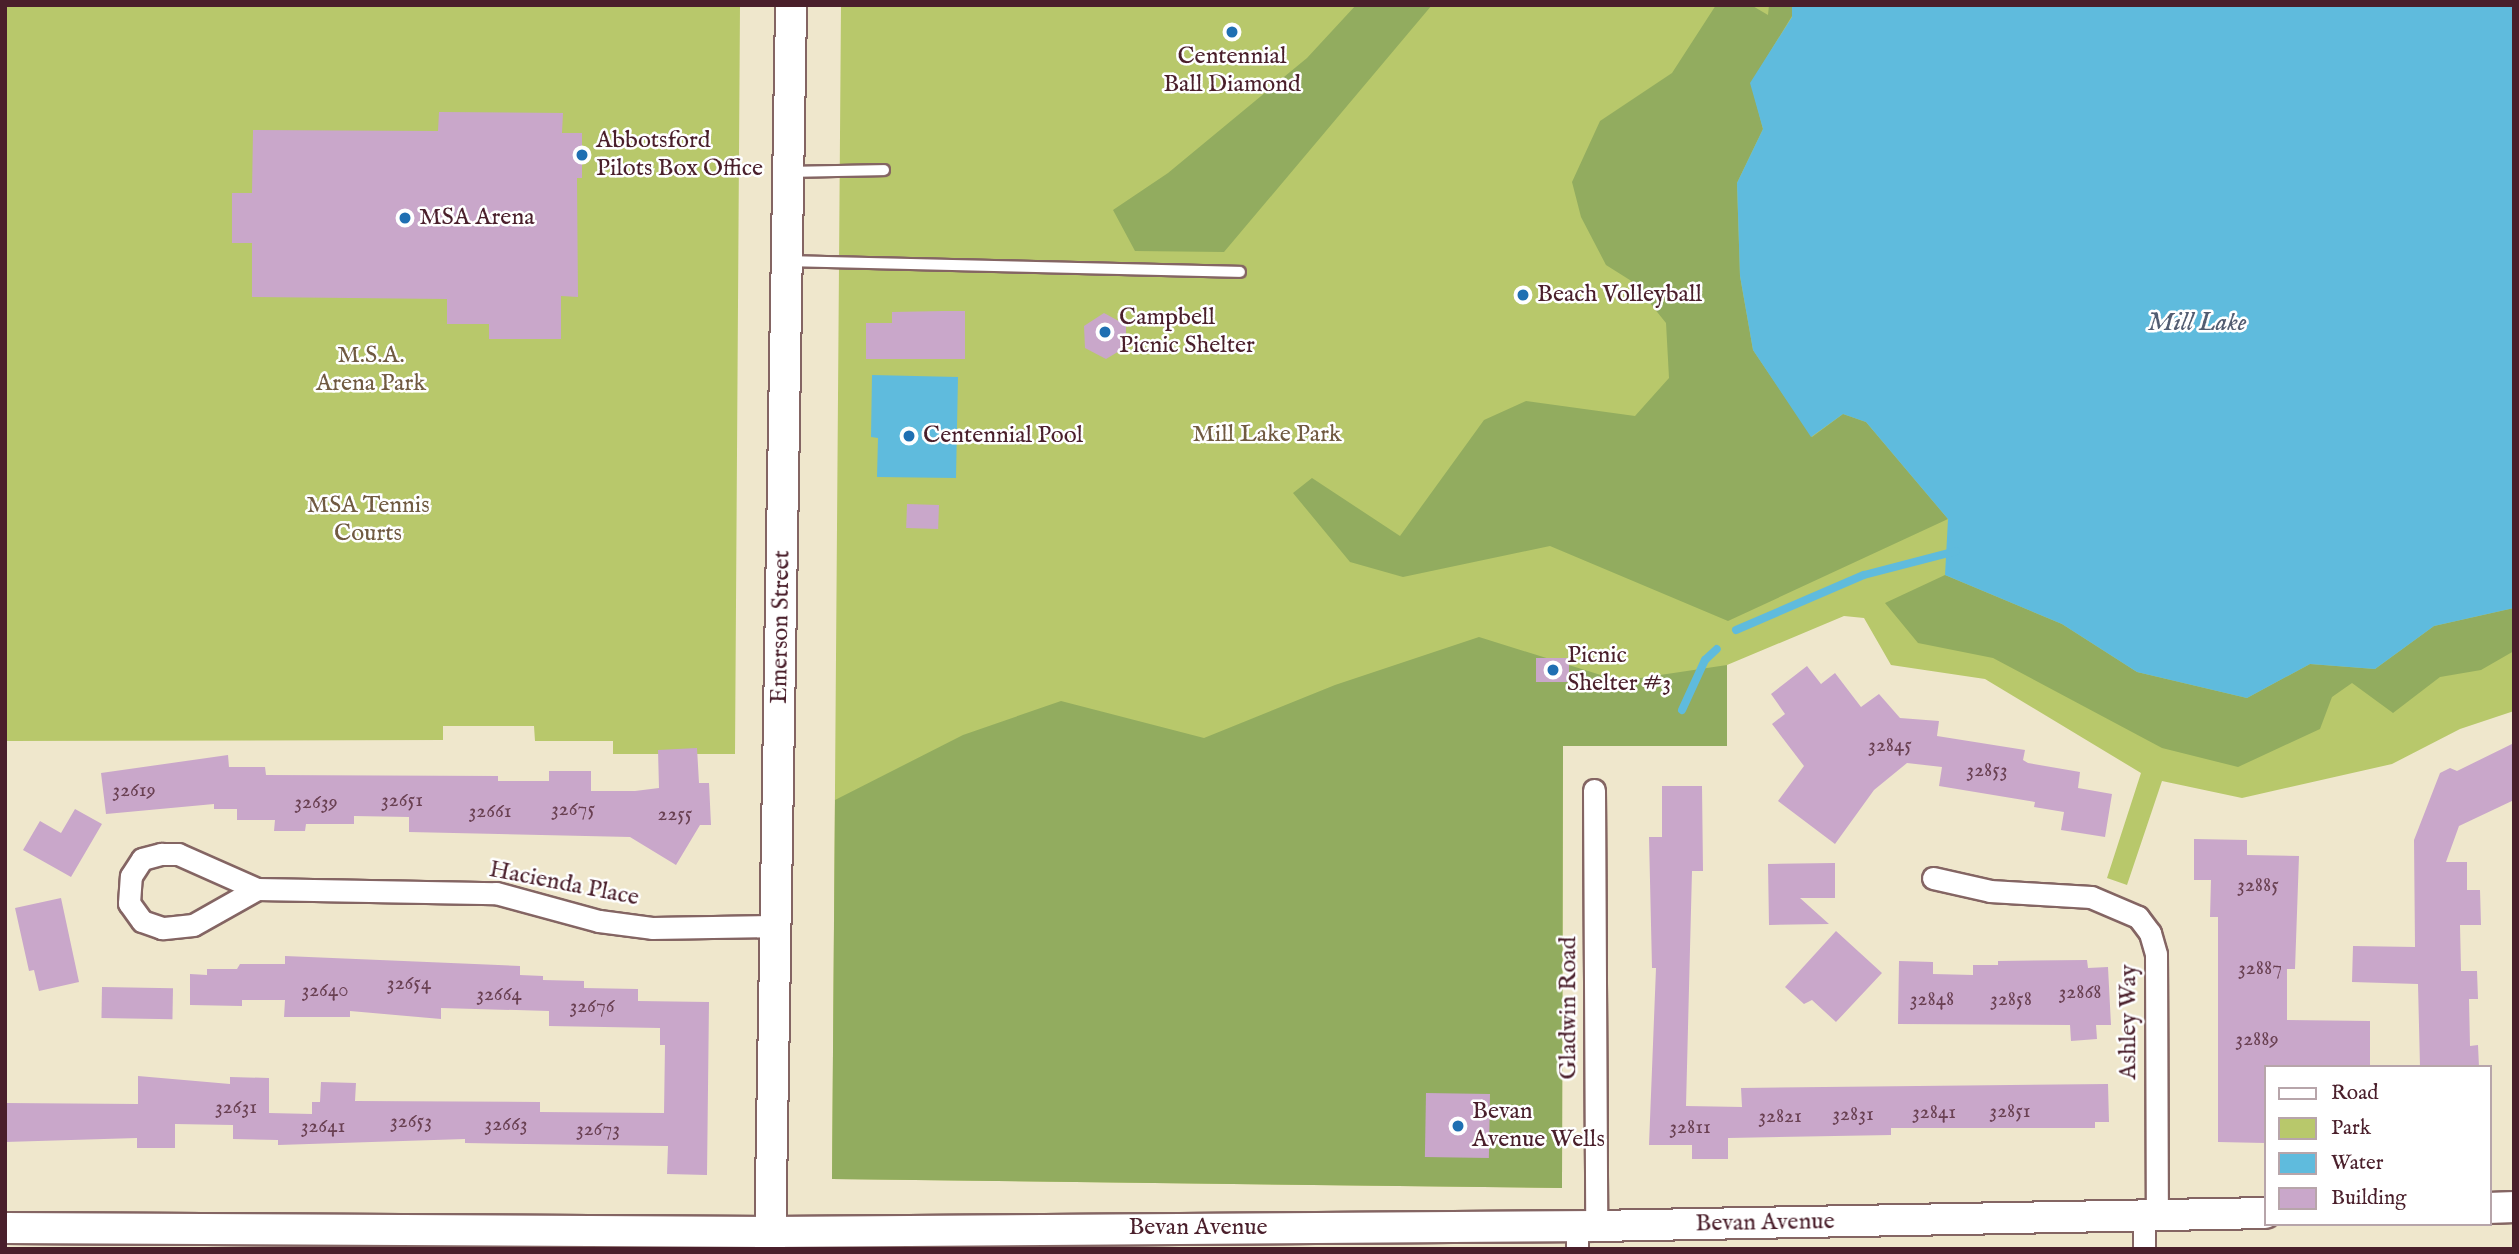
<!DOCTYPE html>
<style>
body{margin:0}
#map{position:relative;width:2519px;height:1254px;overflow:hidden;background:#efe7cc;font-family:"IM FELL English",serif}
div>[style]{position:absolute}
.green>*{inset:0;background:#b8c86b}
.forest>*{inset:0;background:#92ac5f}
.water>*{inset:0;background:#5fbbdd}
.stream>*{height:8px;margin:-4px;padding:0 4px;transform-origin:4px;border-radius:4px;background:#5fbbdd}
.building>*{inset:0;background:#c9a7ca;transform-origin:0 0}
.roads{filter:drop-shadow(2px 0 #846563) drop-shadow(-2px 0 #846563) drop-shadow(0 2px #846563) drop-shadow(0 -2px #846563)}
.lane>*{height:10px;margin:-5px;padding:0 5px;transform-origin:5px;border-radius:5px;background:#fff}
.street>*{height:21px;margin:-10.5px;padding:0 10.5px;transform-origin:10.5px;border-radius:10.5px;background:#fff}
.secondary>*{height:30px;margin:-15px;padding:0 15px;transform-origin:15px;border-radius:15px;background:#fff}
.dots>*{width:19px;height:19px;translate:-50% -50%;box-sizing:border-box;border:4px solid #fff;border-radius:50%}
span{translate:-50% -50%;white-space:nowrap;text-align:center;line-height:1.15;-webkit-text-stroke:5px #fff;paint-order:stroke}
.number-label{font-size:21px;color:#6a4153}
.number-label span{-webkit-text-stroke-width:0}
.poi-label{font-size:24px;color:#4a1f2b}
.left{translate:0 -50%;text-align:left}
.park-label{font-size:24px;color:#705a41}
.street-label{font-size:24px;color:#4a1f2b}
.water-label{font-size:26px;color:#525d72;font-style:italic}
.frame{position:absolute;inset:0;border:7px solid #4a1f2b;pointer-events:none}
.legend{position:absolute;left:2264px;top:1065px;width:228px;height:161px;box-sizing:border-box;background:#fff;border:2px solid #b7a5aa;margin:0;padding:9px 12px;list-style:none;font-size:21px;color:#4a1f2b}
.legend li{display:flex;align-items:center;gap:14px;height:35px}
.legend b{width:35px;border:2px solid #b7a5aa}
</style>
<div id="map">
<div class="green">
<i style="clip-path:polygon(5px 5px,740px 5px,735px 754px,613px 754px,613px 741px,535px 741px,534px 726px,443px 726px,443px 740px,5px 741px)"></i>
<i style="clip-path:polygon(841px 5px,2514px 5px,2514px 711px,2460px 729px,2392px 764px,2242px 798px,2162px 781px,2127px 885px,2107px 878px,2141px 773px,1985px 679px,1891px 665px,1864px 618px,1844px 616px,1727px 665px,1727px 746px,1563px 746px,1562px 1188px,832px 1179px)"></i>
</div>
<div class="forest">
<i style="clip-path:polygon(1356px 5px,1432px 5px,1224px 252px,1135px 251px,1113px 210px,1168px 173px,1307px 58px)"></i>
<i style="clip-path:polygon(1716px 5px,1751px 5px,1768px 15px,1769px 5px,1792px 5px,1792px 16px,1751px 83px,1763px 129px,1737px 183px,1740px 276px,1753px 350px,1812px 437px,1843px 414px,1866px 422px,1948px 519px,1728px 621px,1550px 546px,1403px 577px,1350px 562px,1293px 493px,1312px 478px,1400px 536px,1484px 420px,1526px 401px,1635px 416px,1669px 378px,1666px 323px,1633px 282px,1606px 265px,1581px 217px,1572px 182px,1600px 121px,1672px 73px)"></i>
<i style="clip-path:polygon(1945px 575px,2062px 624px,2137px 672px,2247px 698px,2310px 664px,2375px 669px,2434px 626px,2514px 608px,2514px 651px,2481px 670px,2440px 677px,2393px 713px,2352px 683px,2332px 697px,2320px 729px,2238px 767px,2162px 748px,1993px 658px,1918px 643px,1885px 603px)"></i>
<i style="clip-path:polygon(1479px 637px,1620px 681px,1727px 665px,1727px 746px,1563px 746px,1562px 1188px,832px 1179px,835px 800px,963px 735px,1061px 701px,1204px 738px,1335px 685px)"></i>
</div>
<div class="water">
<i style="clip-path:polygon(1792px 5px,2514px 5px,2514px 608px,2434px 626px,2375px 669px,2310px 664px,2247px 698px,2137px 672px,2062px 624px,1945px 575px,1948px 519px,1866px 422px,1843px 414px,1811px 437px,1753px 350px,1740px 276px,1737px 183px,1763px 129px,1750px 83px,1792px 17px)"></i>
<i style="clip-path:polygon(872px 375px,958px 377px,956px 478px,877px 477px,878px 438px,871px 437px)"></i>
</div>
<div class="stream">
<i style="left:1736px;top:630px;width:139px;rotate:-23.3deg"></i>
<i style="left:1864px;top:575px;width:95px;rotate:-14.6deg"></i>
<i style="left:1682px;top:710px;width:55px;rotate:-65.3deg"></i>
<i style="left:1705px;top:660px;width:16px;rotate:-43deg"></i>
</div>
<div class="building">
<i style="clip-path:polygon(439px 112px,563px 113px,562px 133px,582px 133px,582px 178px,577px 178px,578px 297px,561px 296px,561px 339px,489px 339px,489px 324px,447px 324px,447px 299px,252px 297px,252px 243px,232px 243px,232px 193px,252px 193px,253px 130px,438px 131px)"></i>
<i style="clip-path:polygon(943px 311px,965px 311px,965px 359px,866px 359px,866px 323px,892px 323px,892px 312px)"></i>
<i style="clip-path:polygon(1104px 313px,1126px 325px,1126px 347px,1106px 359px,1085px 348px,1084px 326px)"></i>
<i style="left:907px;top:504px;width:32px;height:24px;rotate:2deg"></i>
<i style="left:1536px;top:658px;width:33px;height:24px"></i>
<i style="clip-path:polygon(1807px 666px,1821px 684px,1835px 673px,1861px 707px,1879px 694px,1900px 718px,1939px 721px,1937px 736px,2025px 750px,2023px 760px,2028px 763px,2080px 772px,2078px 788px,2112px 794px,2105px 837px,2061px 830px,2064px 812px,2034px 807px,2035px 802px,1939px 786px,1942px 767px,1907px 763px,1874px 790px,1835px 844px,1778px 801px,1804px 766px,1772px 724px,1785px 714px,1771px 694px)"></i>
<i style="clip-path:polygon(2514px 743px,2514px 800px,2459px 826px,2446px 862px,2467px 862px,2467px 890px,2480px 890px,2481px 925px,2460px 925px,2461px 971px,2477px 971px,2478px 999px,2469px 999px,2470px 1046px,2478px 1045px,2479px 1067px,2420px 1067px,2418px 984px,2352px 982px,2353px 946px,2415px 947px,2414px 840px,2440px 773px,2450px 768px,2457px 771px)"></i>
<i style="clip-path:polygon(697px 748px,699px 783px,709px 783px,711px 825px,700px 825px,676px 865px,630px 837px,409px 832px,409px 817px,354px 816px,354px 824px,306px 824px,305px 831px,274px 831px,275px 820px,237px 820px,237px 809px,214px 809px,214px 804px,106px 814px,101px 773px,228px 755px,229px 767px,265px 767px,266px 775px,498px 776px,498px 781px,549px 781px,549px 771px,591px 771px,591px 791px,635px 791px,659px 788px,658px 750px)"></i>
<i style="clip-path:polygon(1662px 786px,1702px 786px,1703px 871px,1692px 871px,1686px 1106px,1742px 1107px,1741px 1088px,2108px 1084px,2109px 1122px,2095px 1122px,2095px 1128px,1891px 1128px,1891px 1135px,1728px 1138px,1728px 1159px,1692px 1159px,1692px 1145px,1649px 1145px,1656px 968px,1652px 968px,1649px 837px,1662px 837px)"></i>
<i style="clip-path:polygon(75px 809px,102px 824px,71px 877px,23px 850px,40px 821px,61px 833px)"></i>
<i style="clip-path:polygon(2194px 839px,2247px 840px,2247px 855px,2299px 856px,2295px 969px,2287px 969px,2287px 1020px,2370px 1021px,2370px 1067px,2265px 1067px,2265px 1143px,2218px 1142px,2218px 917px,2210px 917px,2211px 880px,2194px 880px)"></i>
<i style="clip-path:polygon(1835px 863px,1835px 898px,1800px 898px,1829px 924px,1769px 925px,1768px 864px)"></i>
<i style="clip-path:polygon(61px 898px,79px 982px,39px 991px,34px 970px,29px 971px,15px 908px)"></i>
<i style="clip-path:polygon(1836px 931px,1882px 973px,1836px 1022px,1812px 1000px,1804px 1004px,1785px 987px)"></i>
<i style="clip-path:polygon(285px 956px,520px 966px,520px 975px,543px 976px,543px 980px,584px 981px,584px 988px,638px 989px,638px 1001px,709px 1002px,707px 1175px,667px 1174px,668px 1146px,465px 1143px,465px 1139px,278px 1145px,278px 1140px,233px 1139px,233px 1125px,175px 1124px,175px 1148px,137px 1148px,137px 1138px,5px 1142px,5px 1103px,138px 1104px,138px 1076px,230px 1084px,230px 1077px,269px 1078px,269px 1113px,312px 1114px,312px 1102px,320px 1102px,321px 1082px,356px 1083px,355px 1101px,540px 1102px,540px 1112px,664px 1113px,665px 1045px,660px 1045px,660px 1028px,549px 1026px,549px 1011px,441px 1008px,441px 1019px,350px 1011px,350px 1017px,284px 1017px,285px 1000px,242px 1000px,242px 1006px,190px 1005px,190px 974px,207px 975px,207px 969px,237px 969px,240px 964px,285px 964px)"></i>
<i style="clip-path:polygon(2087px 960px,2088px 968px,2108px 967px,2111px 1025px,2096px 1025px,2097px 1039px,2071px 1041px,2070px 1025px,1898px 1024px,1899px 961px,1933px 962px,1933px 974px,1973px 975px,1973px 965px,1998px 965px,1998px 961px)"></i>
<i style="left:102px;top:987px;width:71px;height:31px;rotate:1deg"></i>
<i style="left:1426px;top:1093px;width:64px;height:64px;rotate:1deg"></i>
</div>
<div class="roads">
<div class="lane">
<i style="left:791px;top:172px;width:93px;rotate:-1.2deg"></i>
<i style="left:790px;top:261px;width:450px;rotate:1.4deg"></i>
</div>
<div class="street">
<i style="left:1594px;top:790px;width:436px;rotate:89.7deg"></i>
<i style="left:1933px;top:878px;width:58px;rotate:12.8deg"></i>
<i style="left:1990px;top:891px;width:101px;rotate:3.4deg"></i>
<i style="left:2091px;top:897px;width:51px;rotate:23.1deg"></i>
<i style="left:2138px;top:917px;width:20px;rotate:53deg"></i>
<i style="left:2150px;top:933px;width:22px;rotate:74deg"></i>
<i style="left:2156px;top:954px;width:262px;rotate:89.8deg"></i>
<i style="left:257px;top:889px;width:73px;rotate:150.6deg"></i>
<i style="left:193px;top:925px;width:31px;rotate:174deg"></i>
<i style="left:162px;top:928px;width:21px;rotate:-161deg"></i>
<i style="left:142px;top:921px;width:22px;rotate:-126deg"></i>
<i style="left:129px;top:903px;width:27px;rotate:-86deg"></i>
<i style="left:131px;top:876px;width:20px;rotate:-57deg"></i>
<i style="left:142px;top:859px;width:20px;rotate:-15deg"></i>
<i style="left:161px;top:854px;width:17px"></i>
<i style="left:178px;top:854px;width:86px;rotate:23.9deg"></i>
<i style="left:257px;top:889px;width:239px;rotate:1deg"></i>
<i style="left:496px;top:893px;width:107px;rotate:15.2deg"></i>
<i style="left:599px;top:921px;width:53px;rotate:7.5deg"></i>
<i style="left:652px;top:928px;width:124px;rotate:-0.9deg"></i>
<i style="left:1577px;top:1249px;width:23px;rotate:-90deg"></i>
<i style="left:2144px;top:1249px;width:33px;rotate:-90deg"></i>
</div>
<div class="secondary">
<i style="left:2489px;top:1208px;width:25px;rotate:-2deg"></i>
<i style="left:5px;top:1228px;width:766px;rotate:0.3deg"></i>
<i style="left:771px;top:1232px;width:825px;rotate:-0.42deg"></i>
<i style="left:1596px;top:1226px;width:669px;rotate:-1.11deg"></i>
<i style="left:770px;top:1249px;width:1244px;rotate:-89.03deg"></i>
</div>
</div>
<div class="dots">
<i style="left:1232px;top:32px;background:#1f6fb2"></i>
<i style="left:582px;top:155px;background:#1f6fb2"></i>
<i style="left:405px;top:218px;background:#1f6fb2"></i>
<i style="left:1523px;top:295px;background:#1f6fb2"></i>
<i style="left:1105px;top:332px;background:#1f6fb2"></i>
<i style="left:909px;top:436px;background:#1f6fb2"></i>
<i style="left:1553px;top:670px;background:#1f6fb2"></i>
<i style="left:1458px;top:1126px;background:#1f6fb2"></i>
</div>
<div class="number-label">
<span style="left:1890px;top:746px">32845</span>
<span style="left:1987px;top:771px">32853</span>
<span style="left:134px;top:791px">32619</span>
<span style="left:402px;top:801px">32651</span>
<span style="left:316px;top:803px">32639</span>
<span style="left:573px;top:810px">32675</span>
<span style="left:490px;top:812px">32661</span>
<span style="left:675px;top:815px">2255</span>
<span style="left:2258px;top:886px">32885</span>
<span style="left:2260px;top:969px">32887</span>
<span style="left:409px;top:984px">32654</span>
<span style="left:325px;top:991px">32640</span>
<span style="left:2080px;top:993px">32868</span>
<span style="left:499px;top:995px">32664</span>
<span style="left:1932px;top:1000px">32848</span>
<span style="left:2011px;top:1000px">32858</span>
<span style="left:592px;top:1007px">32676</span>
<span style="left:2257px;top:1040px">32889</span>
<span style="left:236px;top:1108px">32631</span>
<span style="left:2010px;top:1112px">32851</span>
<span style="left:1934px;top:1113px">32841</span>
<span style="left:1853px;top:1115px">32831</span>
<span style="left:1780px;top:1117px">32821</span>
<span style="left:411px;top:1122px">32653</span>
<span style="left:506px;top:1125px">32663</span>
<span style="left:323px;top:1127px">32641</span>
<span style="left:1690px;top:1128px">32811</span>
<span style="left:598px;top:1130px">32673</span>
</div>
<div class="poi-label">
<span style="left:1232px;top:71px">Centennial<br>Ball Diamond</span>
<span class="left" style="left:596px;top:155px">Abbotsford<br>Pilots Box Office</span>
<span class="left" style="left:419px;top:218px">MSA Arena</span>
<span class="left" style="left:1537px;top:295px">Beach Volleyball</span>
<span class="left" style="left:1119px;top:332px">Campbell<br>Picnic Shelter</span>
<span class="left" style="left:923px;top:436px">Centennial Pool</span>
<span class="left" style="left:1567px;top:670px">Picnic<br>Shelter #3</span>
<span class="left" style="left:1472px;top:1126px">Bevan<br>Avenue Wells</span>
</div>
<div class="park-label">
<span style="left:371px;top:370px">M.S.A.<br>Arena Park</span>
<span style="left:1267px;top:435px">Mill Lake Park</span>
<span style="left:368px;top:520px">MSA Tennis<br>Courts</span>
</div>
<div class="street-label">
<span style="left:781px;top:627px;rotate:-89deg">Emerson Street</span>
<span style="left:564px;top:884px;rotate:11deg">Hacienda Place</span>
<span style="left:1569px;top:1008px;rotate:-90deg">Gladwin Road</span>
<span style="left:2129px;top:1022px;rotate:-90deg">Ashley Way</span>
<span style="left:1765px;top:1223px;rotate:-1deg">Bevan Avenue</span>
<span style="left:1198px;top:1228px">Bevan Avenue</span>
</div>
<div class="water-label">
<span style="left:2197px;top:323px">Mill Lake</span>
</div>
<div class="frame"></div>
<ul class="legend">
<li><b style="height:9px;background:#fff"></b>Road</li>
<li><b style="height:19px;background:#b8c86b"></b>Park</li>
<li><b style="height:19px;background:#5fbbdd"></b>Water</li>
<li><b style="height:19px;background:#c9a7ca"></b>Building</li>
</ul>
</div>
